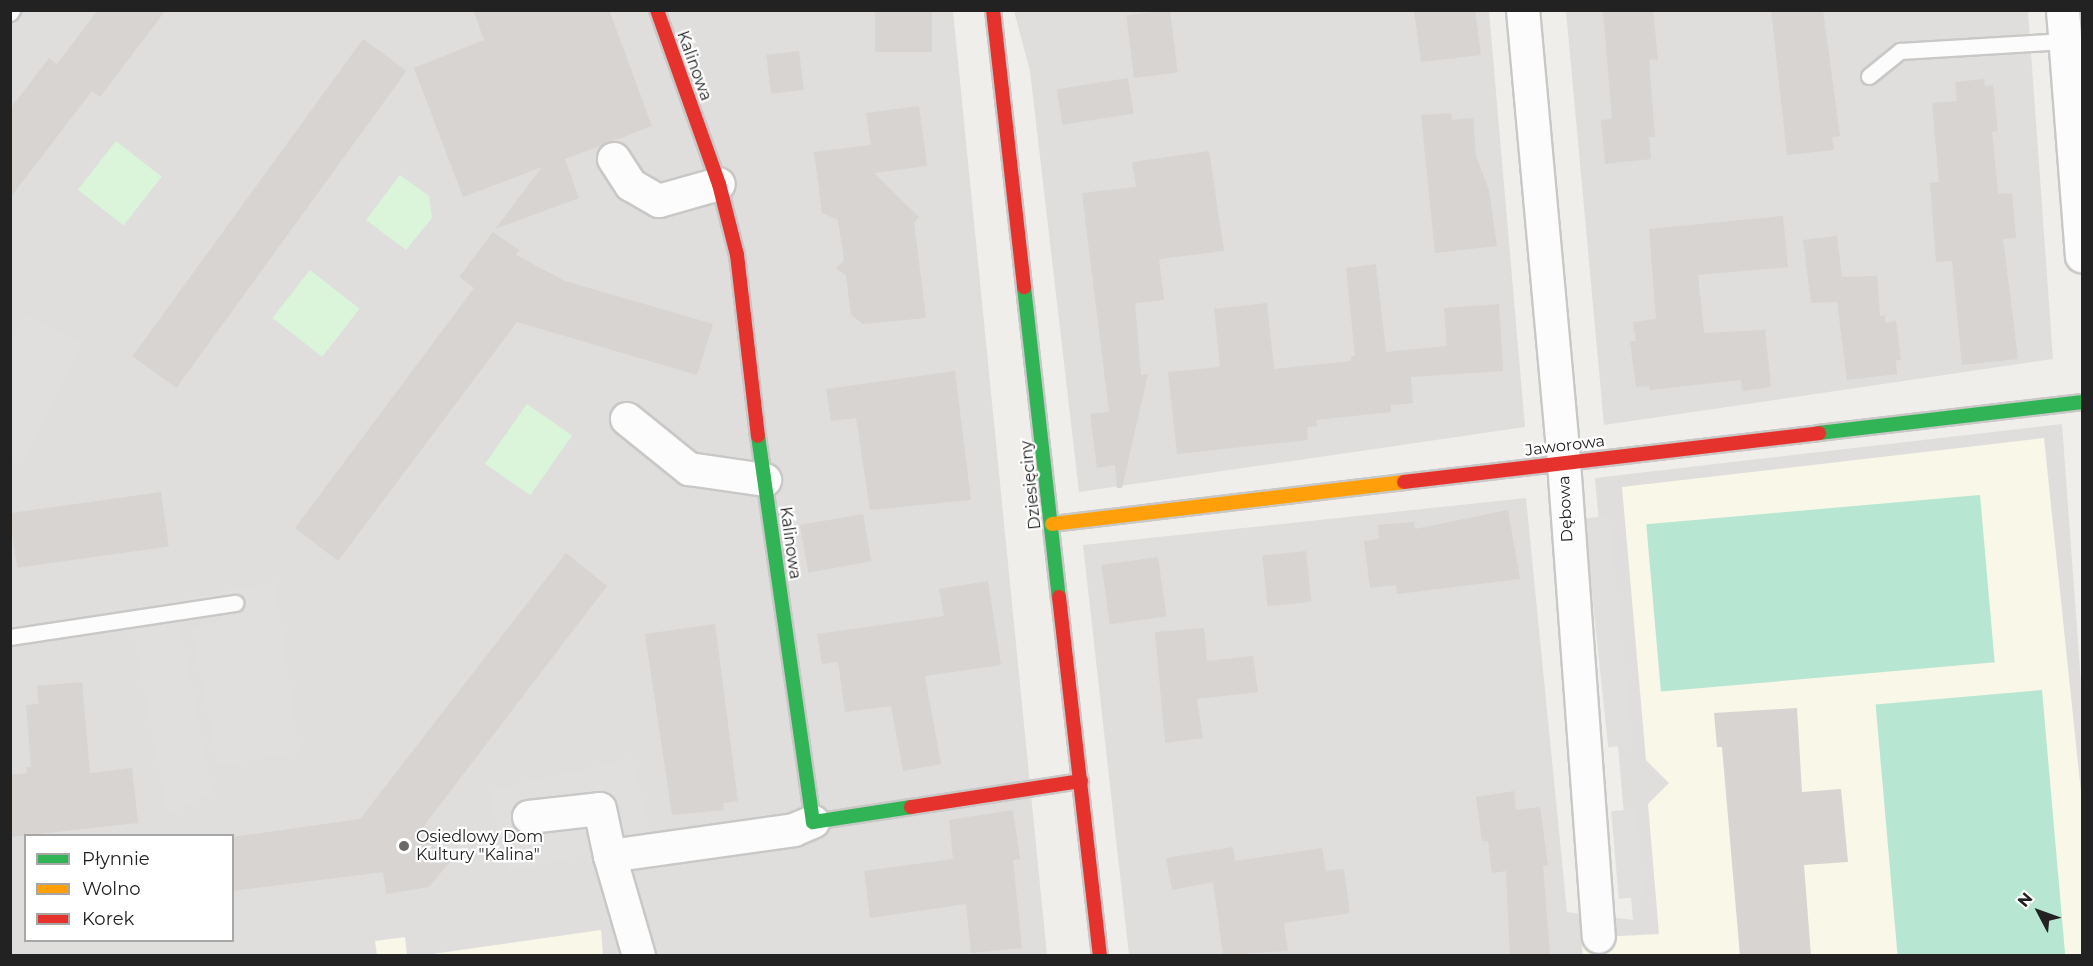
<!DOCTYPE html>
<meta charset="utf-8">
<style>
body{margin:0}
#map{position:relative;width:2093px;height:966px;overflow:hidden;background:#f0eeeb;font-family:Montserrat,sans-serif}
div>[style]{position:absolute}
.residential>*{inset:0;background:#dfdedc}
.education>*{inset:0;background:#f8f7e8}
.park>*{inset:0;background:#daf5da;transform-origin:0 0}
.pitch>*{inset:0;background:#b7e6d2;transform-origin:0 0}
.parking>*{inset:0;background:#e0dfde;transform-origin:0 0}
.building>*{inset:0;background:#d7d4d2;transform-origin:0 0}
.roads{filter:drop-shadow(2px 0 #c9c8c7) drop-shadow(-2px 0 #c9c8c7) drop-shadow(0 2px #c9c8c7) drop-shadow(0 -2px #c9c8c7)}
.lane>*{height:15px;margin:-7.5px;padding:0 7.5px;transform-origin:7.5px;border-radius:7.5px;background:#fdfcfc}
.street>*{height:32px;margin:-16px;padding:0 16px;transform-origin:16px;border-radius:16px;background:#fdfcfc}
.fast>*{height:14px;margin:-7px;padding:0 7px;transform-origin:7px;border-radius:7px;background:#30b455}
.slow>*{height:14px;margin:-7px;padding:0 7px;transform-origin:7px;border-radius:7px;background:#ff9f0a}
.jam>*{height:14px;margin:-7px;padding:0 7px;transform-origin:7px;border-radius:7px;background:#e5322d}
.dots>*{width:16px;height:16px;translate:-50% -50%;box-sizing:border-box;border:3px solid #fff;border-radius:50%}
span{translate:-50% -50%;white-space:nowrap;text-align:center;line-height:1.15;-webkit-text-stroke:4.5px #fff;paint-order:stroke}
.street-label{font-size:16px;color:#222}
.poi-label{font-size:16px;color:#222}
.left{translate:0 -50%;text-align:left}
.frame{position:absolute;inset:0;border:12px solid #222;pointer-events:none}
.legend{position:absolute;left:24px;top:834px;width:210px;height:108px;box-sizing:border-box;background:#fff;border:2px solid #a7a7a7;margin:0;padding:8px 10px;list-style:none;font-size:18px;color:#222}
.legend li{display:flex;align-items:center;gap:12px;height:30px}
.legend b{width:30px;border:2px solid #a7a7a7}
.north{position:absolute;left:2009px;top:882px;width:60px;height:60px;-webkit-text-stroke:4px #fff;paint-order:stroke;rotate:311deg;font-size:16px;font-weight:700;line-height:24px;text-align:center;color:#222}
.north::after{content:'';display:block;margin:auto;width:21px;height:27px;background:#222;clip-path:polygon(50% 0,100% 100%,50% 72%,0 100%)}
</style>
<div id="map">
<div class="residential">
<i style="clip-path:polygon(evenodd,10px 11px,953px 11px,1047px 955px,11px 955px,10px 11px,26px 836px,232px 836px,232px 940px,26px 940px,26px 836px)"></i>
<i style="clip-path:polygon(1014px 11px,1489px 11px,1525px 427px,1079px 492px,1030px 71px)"></i>
<i style="clip-path:polygon(1566px 11px,2028px 11px,2053px 359px,1604px 425px)"></i>
<i style="clip-path:polygon(2062px 424px,2082px 697px,2082px 955px,1129px 955px,1083px 545px,1526px 498px,1567px 912px,1633px 920px,1595px 478px)"></i>
</div>
<div class="education">
<i style="clip-path:polygon(2044px 438px,2082px 802px,2082px 955px,1583px 956px,1581px 938px,1659px 934px,1648px 804px,1669px 783px,1646px 760px,1622px 487px)"></i>
<i style="clip-path:polygon(601px 930px,603px 955px,425px 955px)"></i>
<i style="clip-path:polygon(405px 937px,407px 955px,377px 955px,375px 941px)"></i>
</div>
<div class="park">
<i style="left:116px;top:141px;width:58px;height:62px;rotate:38deg"></i>
<i style="clip-path:polygon(400px 175px,429px 196px,432px 218px,406px 250px,366px 220px)"></i>
<i style="left:310px;top:270px;width:63px;height:61px;rotate:38deg"></i>
<i style="left:527px;top:404px;width:55px;height:73px;rotate:35deg"></i>
</div>
<div class="pitch">
<i style="left:1980px;top:495px;width:168px;height:335px;rotate:85deg"></i>
<i style="left:2042px;top:690px;width:266px;height:167px;rotate:85deg"></i>
</div>
<div class="parking">
<i style="clip-path:polygon(27px 316px,82px 343px,22px 464px,11px 459px,10px 340px)"></i>
<i style="left:1609px;top:516px;width:230px;height:25px;rotate:84deg"></i>
<i style="clip-path:polygon(275px 582px,299px 753px,218px 765px,191px 628px,220px 622px,219px 615px,179px 620px,212px 793px,168px 816px,129px 609px)"></i>
<i style="left:632px;top:758px;width:83px;height:147px;rotate:77deg"></i>
<i style="left:1636px;top:809px;width:88px;height:25px;rotate:85deg"></i>
</div>
<div class="building">
<i style="clip-path:polygon(98px 10px,166px 10px,100px 97px,92px 91px,10px 198px,10px 109px,49px 58px,57px 64px)"></i>
<i style="clip-path:polygon(473px 10px,609px 10px,652px 126px,565px 159px,579px 198px,495px 229px,542px 167px,463px 197px,414px 68px,484px 40px)"></i>
<i style="left:875px;top:10px;width:57px;height:42px"></i>
<i style="left:1170px;top:10px;width:63px;height:44px;rotate:83deg"></i>
<i style="clip-path:polygon(1414px 10px,1475px 10px,1481px 55px,1421px 62px)"></i>
<i style="clip-path:polygon(1603px 10px,1653px 10px,1658px 59px,1649px 60px,1655px 137px,1649px 137px,1651px 159px,1605px 164px,1601px 120px,1612px 119px)"></i>
<i style="clip-path:polygon(1771px 10px,1823px 10px,1840px 136px,1832px 137px,1834px 150px,1787px 155px)"></i>
<i style="left:363px;top:39px;width:54px;height:392px;rotate:36deg"></i>
<i style="left:799px;top:51px;width:39px;height:33px;rotate:83deg"></i>
<i style="left:1128px;top:78px;width:36px;height:72px;rotate:81deg"></i>
<i style="clip-path:polygon(1984px 79px,1985px 86px,1993px 85px,1998px 131px,1992px 132px,1998px 194px,2012px 193px,2016px 238px,2003px 239px,2018px 359px,1962px 365px,1952px 261px,1936px 262px,1930px 183px,1939px 182px,1932px 103px,1957px 101px,1955px 82px)"></i>
<i style="clip-path:polygon(919px 106px,927px 166px,874px 173px,919px 217px,914px 223px,926px 318px,863px 324px,851px 315px,846px 276px,836px 268px,844px 261px,838px 220px,822px 213px,814px 152px,871px 145px,866px 113px)"></i>
<i style="clip-path:polygon(1451px 113px,1452px 120px,1473px 118px,1476px 156px,1489px 190px,1497px 246px,1435px 253px,1421px 115px)"></i>
<i style="clip-path:polygon(1209px 151px,1224px 251px,1159px 259px,1164px 300px,1135px 303px,1141px 375px,1148px 374px,1122px 488px,1117px 488px,1115px 465px,1097px 468px,1090px 414px,1109px 412px,1082px 193px,1136px 187px,1132px 162px)"></i>
<i style="clip-path:polygon(1783px 216px,1788px 267px,1698px 275px,1704px 333px,1765px 330px,1771px 387px,1742px 391px,1741px 380px,1649px 390px,1649px 386px,1636px 387px,1630px 341px,1636px 341px,1633px 322px,1656px 319px,1649px 229px)"></i>
<i style="clip-path:polygon(493px 232px,519px 250px,516px 255px,565px 281px,713px 324px,697px 375px,517px 322px,338px 561px,295px 528px,474px 288px,459px 277px)"></i>
<i style="clip-path:polygon(1837px 236px,1842px 277px,1877px 276px,1880px 316px,1885px 315px,1885px 323px,1896px 321px,1901px 360px,1896px 360px,1897px 374px,1847px 380px,1837px 302px,1811px 303px,1803px 240px)"></i>
<i style="clip-path:polygon(1376px 264px,1386px 352px,1447px 346px,1444px 308px,1499px 304px,1503px 371px,1411px 377px,1413px 403px,1391px 405px,1391px 412px,1316px 420px,1317px 426px,1307px 427px,1308px 440px,1177px 454px,1168px 372px,1220px 367px,1214px 309px,1267px 303px,1274px 369px,1351px 361px,1351px 356px,1355px 356px,1346px 268px)"></i>
<i style="clip-path:polygon(955px 371px,971px 500px,870px 510px,856px 418px,831px 421px,826px 389px)"></i>
<i style="left:161px;top:492px;width:55px;height:153px;rotate:82deg"></i>
<i style="clip-path:polygon(1508px 510px,1520px 579px,1397px 594px,1396px 585px,1370px 588px,1364px 541px,1379px 539px,1378px 525px,1414px 522px,1415px 529px)"></i>
<i style="left:863px;top:514px;width:48px;height:64px;rotate:80deg"></i>
<i style="left:1306px;top:551px;width:51px;height:44px;rotate:84deg"></i>
<i style="clip-path:polygon(566px 553px,607px 586px,417px 835px,453px 858px,429px 887px,386px 894px,383px 872px,232px 891px,232px 837px,360px 819px)"></i>
<i style="left:1158px;top:557px;width:60px;height:57px;rotate:82deg"></i>
<i style="clip-path:polygon(988px 581px,1001px 665px,925px 676px,941px 764px,903px 771px,891px 706px,845px 712px,838px 662px,822px 664px,817px 634px,944px 616px,939px 589px)"></i>
<i style="clip-path:polygon(715px 624px,738px 801px,723px 803px,724px 810px,672px 815px,645px 634px)"></i>
<i style="clip-path:polygon(1204px 628px,1207px 661px,1253px 656px,1258px 692px,1197px 699px,1203px 738px,1165px 743px,1155px 632px)"></i>
<i style="clip-path:polygon(82px 682px,90px 773px,132px 768px,138px 823px,10px 837px,10px 775px,27px 773px,26px 767px,31px 767px,26px 705px,39px 704px,37px 686px)"></i>
<i style="clip-path:polygon(1797px 708px,1802px 792px,1841px 789px,1848px 862px,1804px 865px,1811px 956px,1740px 956px,1722px 747px,1717px 747px,1714px 713px)"></i>
<i style="clip-path:polygon(1514px 791px,1516px 810px,1540px 807px,1548px 865px,1543px 866px,1550px 956px,1510px 956px,1506px 871px,1492px 873px,1488px 841px,1482px 841px,1476px 797px)"></i>
<i style="clip-path:polygon(1013px 810px,1020px 859px,1013px 860px,1022px 948px,971px 953px,966px 904px,870px 918px,864px 871px,953px 859px,949px 820px)"></i>
<i style="clip-path:polygon(1233px 847px,1235px 861px,1322px 848px,1326px 871px,1344px 869px,1350px 913px,1284px 923px,1288px 951px,1223px 955px,1213px 882px,1172px 890px,1166px 858px)"></i>
</div>
<div class="roads">
<div class="lane">
<i style="left:10px;top:13px;width:4px;rotate:-56deg"></i>
<i style="left:1869px;top:76px;width:40px;rotate:-39deg"></i>
<i style="left:1900px;top:51px;width:165px;rotate:-3.5deg"></i>
<i style="left:10px;top:637px;width:228px;rotate:-8.6deg"></i>
</div>
<div class="street">
<i style="left:1523px;top:10px;width:455px;rotate:84.8deg"></i>
<i style="left:1564px;top:463px;width:475px;rotate:85.8deg"></i>
<i style="left:2063px;top:10px;width:247px;rotate:85.6deg"></i>
<i style="left:614px;top:159px;width:31px;rotate:57deg"></i>
<i style="left:631px;top:185px;width:32px;rotate:30deg"></i>
<i style="left:659px;top:201px;width:62px;rotate:-15.8deg"></i>
<i style="left:627px;top:419px;width:80px;rotate:38.9deg"></i>
<i style="left:689px;top:469px;width:77px;rotate:8.2deg"></i>
<i style="left:529px;top:817px;width:71px;rotate:-6.4deg"></i>
<i style="left:600px;top:809px;width:48px;rotate:78deg"></i>
<i style="left:639px;top:956px;width:104px;rotate:-106.2deg"></i>
<i style="left:610px;top:856px;width:186px;rotate:-8deg"></i>
<i style="left:794px;top:830px;width:21px;rotate:-23deg"></i>
</div>
<div class="fast">
<i style="left:1024px;top:287px;width:312px;rotate:83.6deg"></i>
<i style="left:1819px;top:433px;width:265px;rotate:-6.7deg"></i>
<i style="left:758px;top:436px;width:390px;rotate:81.9deg"></i>
<i style="left:813px;top:822px;width:99px;rotate:-8.7deg"></i>
</div>
<div class="slow">
<i style="left:1052px;top:524px;width:354px;rotate:-6.8deg"></i>
</div>
<div class="jam">
<i style="left:657px;top:10px;width:185px;rotate:70.4deg"></i>
<i style="left:719px;top:184px;width:73px;rotate:75.8deg"></i>
<i style="left:737px;top:255px;width:182px;rotate:83.4deg"></i>
<i style="left:993px;top:10px;width:279px;rotate:83.6deg"></i>
<i style="left:1404px;top:482px;width:418px;rotate:-6.7deg"></i>
<i style="left:1059px;top:597px;width:361px;rotate:83.5deg"></i>
<i style="left:911px;top:807px;width:172px;rotate:-8.7deg"></i>
</div>
</div>
<div class="dots">
<i style="left:404px;top:846px;background:#6a6968"></i>
</div>
<div class="street-label">
<span style="left:694px;top:66px;rotate:70deg">Kalinowa</span>
<span style="left:1565px;top:446px;rotate:-7deg">Jaworowa</span>
<span style="left:1031px;top:485px;rotate:-96deg">Dziesięciny</span>
<span style="left:1566px;top:509px;rotate:-93deg">Dębowa</span>
<span style="left:790px;top:543px;rotate:82deg">Kalinowa</span>
</div>
<div class="poi-label">
<span class="left" style="left:416px;top:846px">Osiedlowy Dom<br>Kultury "Kalina"</span>
</div>
<div class="frame"></div>
<ul class="legend">
<li><b style="height:8px;background:#30b455"></b>Płynnie</li>
<li><b style="height:8px;background:#ff9f0a"></b>Wolno</li>
<li><b style="height:8px;background:#e5322d"></b>Korek</li>
</ul>
<div class="north">N</div>
</div>
